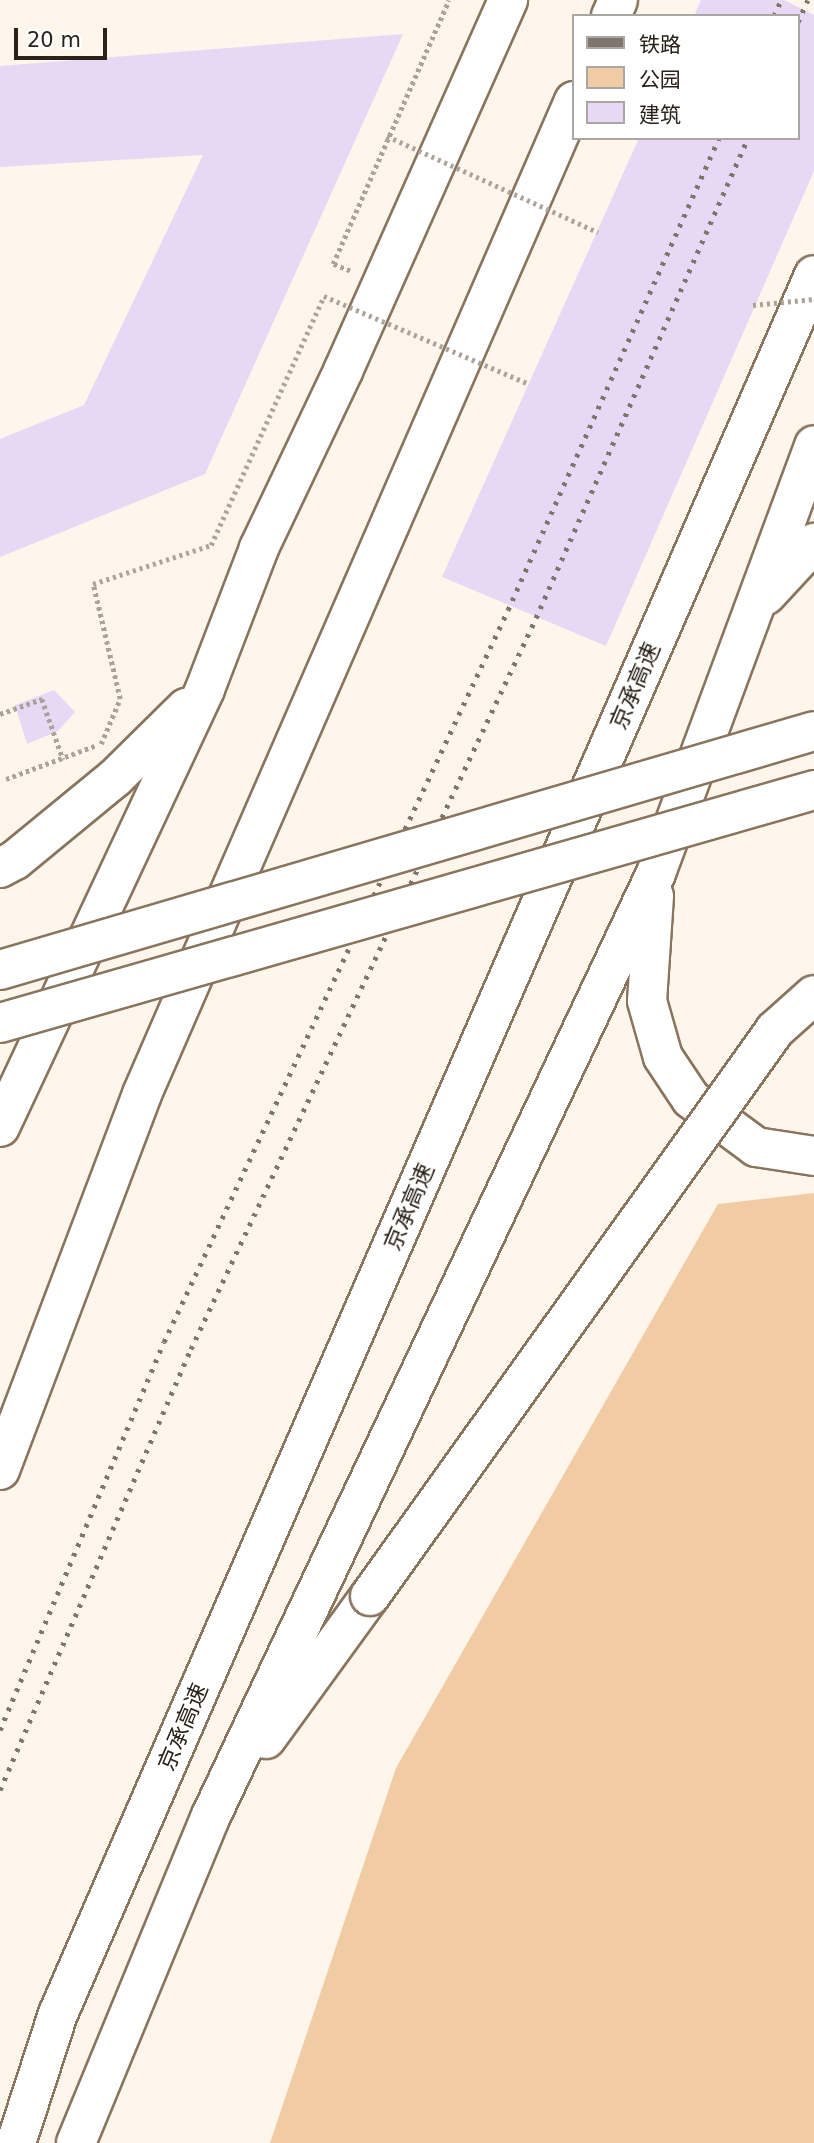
<!DOCTYPE html>
<meta charset="utf-8">
<style>
body{margin:0}
#map{position:relative;width:814px;height:2143px;overflow:hidden;background:#fef5eb;font-family:"DejaVu Sans","Noto Sans SC",sans-serif}
div>[style]{position:absolute}
.green>*{inset:0;background:#f1cba4}
.building>*{inset:0;background:#e7d9f6}
.path>*{height:4.5px;margin-top:-2.25px;transform-origin:0;background:repeating-linear-gradient(90deg,#aba299 0 3.5px,transparent 0 7px)}
.roads{filter:drop-shadow(2px 0 #89745e) drop-shadow(-2px 0 #89745e) drop-shadow(0 2px #89745e) drop-shadow(0 -2px #89745e)}
.highway>*{height:38px;margin:-19px;padding:0 19px;transform-origin:19px;border-radius:19px;background:#fff}
.rail>*{height:5px;margin-top:-2.5px;transform-origin:0;background:repeating-linear-gradient(90deg,#7e756c 0 3.5px,transparent 0 10.5px)}
.path-bridge>*{height:4.5px;margin-top:-2.25px;transform-origin:0;background:repeating-linear-gradient(90deg,#aba299 0 3.5px,transparent 0 7px)}
.bridges{filter:drop-shadow(2px 0 #89745e) drop-shadow(-2px 0 #89745e) drop-shadow(0 2px #89745e) drop-shadow(0 -2px #89745e)}
.secondary-bridge>*{height:38px;margin:-19px;padding:0 19px;transform-origin:19px;border-radius:19px;background:#fff}
.highway-bridge>*{height:38px;margin:-19px;padding:0 19px;transform-origin:19px;border-radius:19px;background:#fff}
span{translate:-50% -50%;white-space:nowrap;text-align:center;line-height:1.15;-webkit-text-stroke:5px #fff;paint-order:stroke}
.street-label{font-size:23px;color:#2b2219}
.legend{position:absolute;left:572px;top:14px;width:228px;height:126px;box-sizing:border-box;background:#fff;border:2px solid #aaa7a3;margin:0;padding:9px 12px;list-style:none;font-size:21px;color:#2b2219}
.legend li{display:flex;align-items:center;gap:14px;height:35px}
.legend b{width:35px;border:2px solid #aaa7a3}
.scale{position:absolute;left:14px;top:28px;width:93px;height:32px;box-sizing:border-box;border:4px solid #2b2219;border-top:0;padding-left:9px;font-size:21px;line-height:24px;white-space:nowrap;color:#2b2219;-webkit-text-stroke:5px #fff;paint-order:stroke}
</style>
<div id="map">
<div class="green">
<i style="clip-path:polygon(814px 1193px,814px 2143px,270px 2143px,396px 1768px,718px 1204px)"></i>
</div>
<div class="building">
<i style="clip-path:polygon(701px 0,784px 0,814px 15px,814px 171px,606px 646px,442px 577px,639px 138px,798px 138px,798px 16px,694px 16px)"></i>
<i style="clip-path:polygon(403px 34px,205px 474px,0 557px,0 439px,84px 405px,203px 155px,0 167px,0 66px)"></i>
<i style="clip-path:polygon(54px 690px,75px 712px,58px 731px,27px 744px,15px 705px)"></i>
</div>
<div class="path">
<i style="left:350px;top:271px;width:18px;rotate:-158deg"></i>
<i style="left:333px;top:264px;width:288px;rotate:-66.3deg"></i>
<i style="left:0;top:714px;width:45px;rotate:-19.7deg"></i>
<i style="left:42px;top:699px;width:64px;rotate:70.7deg"></i>
<i style="left:6px;top:779px;width:97px;rotate:-20.5deg"></i>
</div>
<div class="roads">
<div class="highway">
<i style="left:611px;top:16px;width:17px;rotate:-66deg"></i>
<i style="left:766px;top:595px;width:71px;rotate:-47.3deg"></i>
<i style="left:0;top:868px;width:17px;rotate:-28deg"></i>
<i style="left:15px;top:860px;width:129px;rotate:-39.4deg"></i>
<i style="left:115px;top:778px;width:100px;rotate:-44.6deg"></i>
<i style="left:654px;top:896px;width:105px;rotate:93.8deg"></i>
<i style="left:647px;top:1001px;width:58px;rotate:74.1deg"></i>
<i style="left:663px;top:1057px;width:50px;rotate:56.3deg"></i>
<i style="left:691px;top:1099px;width:81px;rotate:36.4deg"></i>
<i style="left:756px;top:1147px;width:59px;rotate:8.8deg"></i>
<i style="left:0;top:1127px;width:484px;rotate:-64.9deg"></i>
<i style="left:205px;top:689px;width:151px;rotate:-69deg"></i>
<i style="left:259px;top:548px;width:196px;rotate:-64.6deg"></i>
<i style="left:343px;top:371px;width:406px;rotate:-66deg"></i>
<i style="left:0;top:1470px;width:402px;rotate:-69.3deg"></i>
<i style="left:142px;top:1094px;width:1083px;rotate:-66.49deg"></i>
<i style="left:266px;top:1739px;width:177px;rotate:-54deg"></i>
<i style="left:16px;top:2143px;width:136px;rotate:-72deg"></i>
<i style="left:58px;top:2014px;width:1896px;rotate:-66.5deg"></i>
<i style="left:76px;top:2143px;width:352px;rotate:-67.6deg"></i>
<i style="left:210px;top:1818px;width:1045px;rotate:-64.73deg"></i>
<i style="left:656px;top:873px;width:456px;rotate:-69.7deg"></i>
</div>
</div>
<div class="rail">
<i style="left:774px;top:16px;width:17px;rotate:-66deg"></i>
<i style="left:798px;top:22px;width:24px;rotate:-66deg"></i>
<i style="left:0;top:1730px;width:421px;rotate:-67.1deg"></i>
<i style="left:164px;top:1342px;width:809px;rotate:-64.83deg"></i>
<i style="left:508px;top:610px;width:517px;rotate:-65.91deg"></i>
<i style="left:0;top:1790px;width:481px;rotate:-66.6deg"></i>
<i style="left:191px;top:1349px;width:808px;rotate:-64.73deg"></i>
<i style="left:536px;top:618px;width:525px;rotate:-66.17deg"></i>
</div>
<div class="path-bridge">
<i style="left:387px;top:136px;width:232px;rotate:24.5deg"></i>
<i style="left:753px;top:305px;width:61px;rotate:-5.6deg"></i>
<i style="left:101px;top:744px;width:49px;rotate:-67.1deg"></i>
<i style="left:120px;top:699px;width:118px;rotate:-103.2deg"></i>
<i style="left:93px;top:584px;width:124px;rotate:-18.3deg"></i>
<i style="left:211px;top:545px;width:273px;rotate:-65.6deg"></i>
<i style="left:324px;top:296px;width:223px;rotate:23.2deg"></i>
</div>
<div class="bridges">
<div class="secondary-bridge">
<i style="left:0;top:970px;width:848px;rotate:-16.36deg"></i>
<i style="left:0;top:1023px;width:847px;rotate:-15.97deg"></i>
</div>
<div class="highway-bridge">
<i style="left:370px;top:1596px;width:696px;rotate:-54.41deg"></i>
<i style="left:775px;top:1030px;width:52px;rotate:-41.9deg"></i>
</div>
</div>
<div class="street-label">
<span style="left:635px;top:686px;rotate:-67deg">京承高速</span>
<span style="left:409px;top:1207px;rotate:-67deg">京承高速</span>
<span style="left:183px;top:1727px;rotate:-67deg">京承高速</span>
</div>
<ul class="legend">
<li><b style="height:9px;background:#7e756c"></b>铁路</li>
<li><b style="height:19px;background:#f1cba4"></b>公园</li>
<li><b style="height:19px;background:#e7d9f6"></b>建筑</li>
</ul>
<div class="scale">20 m</div>
</div>
